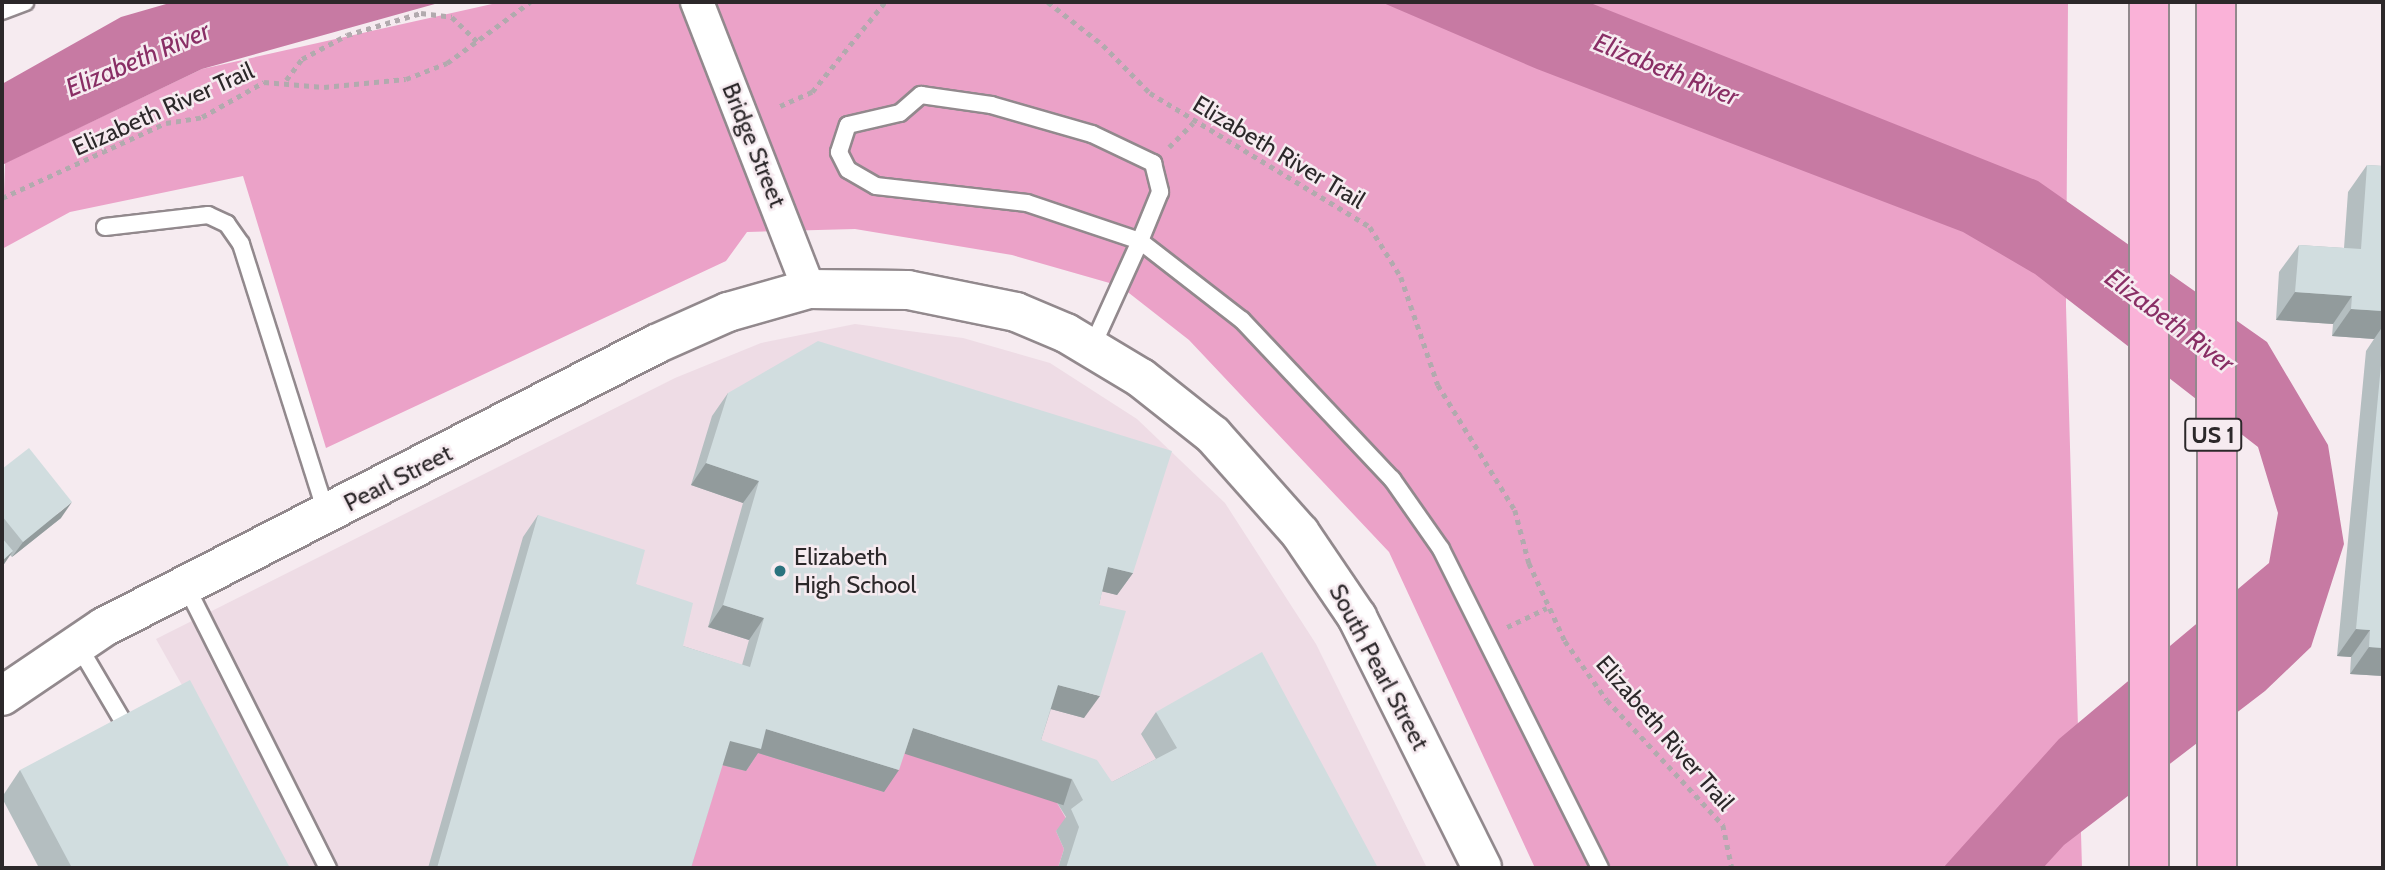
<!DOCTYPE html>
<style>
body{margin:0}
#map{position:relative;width:2385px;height:870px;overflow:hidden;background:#f6ebf0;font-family:Cabin,sans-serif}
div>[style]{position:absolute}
.built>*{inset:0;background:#eedce5}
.green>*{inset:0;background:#eba2c8}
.water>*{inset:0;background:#c77aa3}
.path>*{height:4.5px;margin-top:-2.25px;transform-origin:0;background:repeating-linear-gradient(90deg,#b2aaae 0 5px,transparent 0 10px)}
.roads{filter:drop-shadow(2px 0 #92898d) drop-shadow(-2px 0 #92898d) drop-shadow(0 2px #92898d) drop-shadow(0 -2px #92898d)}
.service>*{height:16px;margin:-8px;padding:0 8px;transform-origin:8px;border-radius:8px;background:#fff}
.minor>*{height:32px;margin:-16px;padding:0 16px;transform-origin:16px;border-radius:16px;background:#fff}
.tertiary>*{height:38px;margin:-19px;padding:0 19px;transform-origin:19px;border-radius:19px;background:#fff}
.trunk>*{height:38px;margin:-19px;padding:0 19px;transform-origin:19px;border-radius:19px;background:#fab2d8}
.wall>*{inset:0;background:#b4bec0}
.shaded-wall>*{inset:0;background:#929b9c;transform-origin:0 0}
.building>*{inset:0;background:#d1dddf}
.dots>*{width:19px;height:19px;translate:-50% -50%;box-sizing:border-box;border:4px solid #f6ebf0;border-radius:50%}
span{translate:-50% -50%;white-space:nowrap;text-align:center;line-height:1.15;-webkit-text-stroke:5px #f6ebf0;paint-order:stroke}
.shield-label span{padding:2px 5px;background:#f6ebf0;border:2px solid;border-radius:5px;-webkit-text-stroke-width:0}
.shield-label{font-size:23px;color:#2c282a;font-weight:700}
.street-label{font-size:24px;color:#2c282a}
.poi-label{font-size:24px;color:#2c282a}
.left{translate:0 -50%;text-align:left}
.water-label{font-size:26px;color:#892e65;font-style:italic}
.frame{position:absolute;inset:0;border:4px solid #2c282a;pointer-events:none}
</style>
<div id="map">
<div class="built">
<i style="clip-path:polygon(855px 324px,963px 338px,1050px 363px,1137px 419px,1225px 503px,1316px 644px,1427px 868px,285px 868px,156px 639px,675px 378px,761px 343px)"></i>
</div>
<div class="green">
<i style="clip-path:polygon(501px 2px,2068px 2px,2066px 306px,2082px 868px,1535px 868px,1389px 552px,1189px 340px,1120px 286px,1012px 255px,855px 229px,747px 232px,726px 261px,326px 448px,243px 176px,70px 212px,2px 249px,5px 163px,202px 69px)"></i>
<i style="clip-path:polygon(897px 750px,1056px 801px,1068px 822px,1056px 831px,1064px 849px,1058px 868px,682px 868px,714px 763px,751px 751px)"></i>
</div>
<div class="water">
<i style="clip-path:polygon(173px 2px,442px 2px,202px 69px,2px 165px,2px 84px,121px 17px)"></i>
<i style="clip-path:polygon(1381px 2px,1588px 2px,2038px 181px,2267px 342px,2328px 445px,2344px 544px,2311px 647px,2265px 691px,2064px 845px,2043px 868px,1943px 868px,2059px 739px,2269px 563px,2278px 513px,2258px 447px,2035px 274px,1963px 232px,1537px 69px)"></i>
</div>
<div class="path">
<i style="left:1048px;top:2px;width:70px;rotate:38deg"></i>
<i style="left:1103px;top:45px;width:67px;rotate:45.6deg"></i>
<i style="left:1150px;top:93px;width:258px;rotate:31.3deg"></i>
<i style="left:1370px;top:227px;width:59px;rotate:58.2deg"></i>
<i style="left:1401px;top:277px;width:114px;rotate:71.1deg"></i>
<i style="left:1438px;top:385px;width:147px;rotate:58.4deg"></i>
<i style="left:1515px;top:510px;width:55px;rotate:75.2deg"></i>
<i style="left:1529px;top:563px;width:86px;rotate:65.2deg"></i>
<i style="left:1565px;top:641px;width:72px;rotate:54.6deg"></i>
<i style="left:1607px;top:700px;width:171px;rotate:47.1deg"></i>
<i style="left:1723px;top:825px;width:44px;rotate:78.2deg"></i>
<i style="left:286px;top:80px;width:26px;rotate:-53deg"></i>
<i style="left:302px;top:59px;width:51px;rotate:-28.1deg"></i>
<i style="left:347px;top:35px;width:77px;rotate:-16.6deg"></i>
<i style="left:421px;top:13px;width:31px;rotate:7deg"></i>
<i style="left:452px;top:17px;width:35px;rotate:44deg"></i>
<i style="left:780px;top:106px;width:35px;rotate:-24deg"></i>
<i style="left:812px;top:92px;width:116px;rotate:-51deg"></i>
<i style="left:1169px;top:147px;width:34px;rotate:-45deg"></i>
<i style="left:2px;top:198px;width:180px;rotate:-24.6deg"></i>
<i style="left:166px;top:123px;width:36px;rotate:-9deg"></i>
<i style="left:202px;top:117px;width:71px;rotate:-29.4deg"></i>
<i style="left:264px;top:82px;width:60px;rotate:4.8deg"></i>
<i style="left:324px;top:87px;width:82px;rotate:-5.6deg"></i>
<i style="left:406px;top:79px;width:44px;rotate:-21.3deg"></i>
<i style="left:447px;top:63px;width:103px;rotate:-36.3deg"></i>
<i style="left:1507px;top:627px;width:44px;rotate:-25.4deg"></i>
</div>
<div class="roads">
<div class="service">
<i style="left:2px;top:11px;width:25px;rotate:-21deg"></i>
<i style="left:921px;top:95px;width:71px;rotate:8.1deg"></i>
<i style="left:991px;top:105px;width:105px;rotate:16deg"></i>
<i style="left:1092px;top:134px;width:68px;rotate:25.4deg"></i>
<i style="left:1153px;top:163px;width:30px;rotate:76deg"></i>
<i style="left:1160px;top:192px;width:53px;rotate:112.2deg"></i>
<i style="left:1140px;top:241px;width:119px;rotate:-161.4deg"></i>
<i style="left:1027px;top:203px;width:152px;rotate:-173.6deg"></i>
<i style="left:876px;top:186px;width:32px;rotate:-150deg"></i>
<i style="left:848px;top:170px;width:20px;rotate:-117deg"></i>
<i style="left:839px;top:152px;width:28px;rotate:-72deg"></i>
<i style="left:848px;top:125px;width:53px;rotate:-13deg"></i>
<i style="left:900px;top:113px;width:28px;rotate:-41deg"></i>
<i style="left:105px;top:227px;width:104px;rotate:-6.6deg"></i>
<i style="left:208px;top:215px;width:21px;rotate:25deg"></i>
<i style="left:227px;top:224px;width:24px;rotate:55deg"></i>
<i style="left:241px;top:244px;width:281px;rotate:72.4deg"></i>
<i style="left:1092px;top:347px;width:116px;rotate:-65.6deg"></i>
<i style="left:1140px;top:241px;width:129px;rotate:37.8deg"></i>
<i style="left:1242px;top:320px;width:219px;rotate:46.7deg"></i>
<i style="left:1392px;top:479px;width:85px;rotate:55deg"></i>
<i style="left:1441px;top:549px;width:356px;rotate:63.5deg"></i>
<i style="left:186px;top:586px;width:316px;rotate:63.3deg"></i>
<i style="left:78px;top:645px;width:99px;rotate:59.5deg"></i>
</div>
<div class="minor">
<i style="left:697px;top:2px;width:308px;rotate:68.7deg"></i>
</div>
<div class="tertiary">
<i style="left:2px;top:696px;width:123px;rotate:-34.1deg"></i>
<i style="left:104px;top:627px;width:620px;rotate:-27.14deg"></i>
<i style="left:656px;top:344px;width:79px;rotate:-24deg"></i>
<i style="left:728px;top:312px;width:84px;rotate:-15.9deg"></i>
<i style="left:809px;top:289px;width:99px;rotate:0.6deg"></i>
<i style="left:908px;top:290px;width:110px;rotate:11.5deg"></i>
<i style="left:1016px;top:312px;width:54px;rotate:22.8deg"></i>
<i style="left:1066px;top:333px;width:87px;rotate:31deg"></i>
<i style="left:1141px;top:378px;width:92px;rotate:38.4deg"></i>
<i style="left:1213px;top:435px;width:131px;rotate:48.4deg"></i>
<i style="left:1300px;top:533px;width:102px;rotate:55.8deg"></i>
<i style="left:1357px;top:617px;width:280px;rotate:63.5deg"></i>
</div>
<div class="trunk">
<i style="left:2149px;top:2px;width:866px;rotate:90deg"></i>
<i style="left:2216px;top:2px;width:866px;rotate:89.93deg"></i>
</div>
</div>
<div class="wall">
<i style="clip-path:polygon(2367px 165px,2383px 166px,2383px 676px,2350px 674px,2351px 657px,2337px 656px,2366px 351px,2374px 339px,2332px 336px,2333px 324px,2276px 320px,2279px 272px,2299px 245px,2344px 248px,2348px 192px)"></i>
<i style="clip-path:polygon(728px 393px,1133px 573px,1117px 595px,1102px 591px,1099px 605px,1084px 718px,1051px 709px,1041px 740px,1112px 782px,1156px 759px,1141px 734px,1156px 712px,1378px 868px,1058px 868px,1064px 849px,1056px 831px,1066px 817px,1056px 801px,905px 752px,884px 792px,758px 753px,746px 771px,722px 765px,691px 868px,428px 868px,523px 537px,538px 515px,636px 584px,683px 646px,742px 665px,749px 640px,708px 627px,743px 503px,691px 485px,712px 416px)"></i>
<i style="clip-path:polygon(2px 469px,61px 518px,12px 557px,10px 555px,2px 567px)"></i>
<i style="clip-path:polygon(20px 770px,290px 868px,39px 868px,2px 798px,2px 797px)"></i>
</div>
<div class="shaded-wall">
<i style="clip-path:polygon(2295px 292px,2352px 296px,2333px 324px,2276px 320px)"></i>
<i style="clip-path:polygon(2351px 309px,2383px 311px,2383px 326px,2374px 339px,2332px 336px)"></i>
<i style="clip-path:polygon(706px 463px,759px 481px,743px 503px,691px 485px)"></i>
<i style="clip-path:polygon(72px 502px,61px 518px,12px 557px,23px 542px)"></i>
<i style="clip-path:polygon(13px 551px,2px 567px,2px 561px)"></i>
<i style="clip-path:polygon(1108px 567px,1133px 573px,1117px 595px,1092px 589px)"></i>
<i style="clip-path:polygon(723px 605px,764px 618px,749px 640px,708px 627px)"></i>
<i style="clip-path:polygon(2356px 629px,2370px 630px,2351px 657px,2337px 656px)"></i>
<i style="clip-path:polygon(2369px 647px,2383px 648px,2383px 676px,2350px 674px)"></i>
<i style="clip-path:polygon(1058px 685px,1100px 696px,1084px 718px,1043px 707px)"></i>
<i style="left:913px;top:728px;width:167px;height:27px;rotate:18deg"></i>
<i style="clip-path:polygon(766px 729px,899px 770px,884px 792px,758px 753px,746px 771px,714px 763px,730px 741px)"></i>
</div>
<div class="building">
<i style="clip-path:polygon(2367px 165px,2383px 166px,2383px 311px,2351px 309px,2352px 296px,2295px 292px,2299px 245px,2361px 249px)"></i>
<i style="clip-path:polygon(818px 341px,1172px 451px,1133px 573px,1108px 567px,1099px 605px,1126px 611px,1100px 696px,1058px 685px,1041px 740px,1097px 760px,1112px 782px,1177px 748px,1156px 712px,1262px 652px,1378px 868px,1066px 868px,1079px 827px,1071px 809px,1083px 800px,1072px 779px,913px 728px,899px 770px,766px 729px,761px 749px,730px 741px,691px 868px,437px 868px,538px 515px,645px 550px,636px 584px,693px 603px,683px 646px,750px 667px,764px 618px,723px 605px,759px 481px,706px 463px,728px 393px)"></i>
<i style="clip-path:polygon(2383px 344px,2383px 648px,2369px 647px,2370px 630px,2356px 629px)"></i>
<i style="clip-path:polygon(29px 448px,72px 502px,23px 542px,2px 516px,2px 469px)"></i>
<i style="clip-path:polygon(2px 538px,13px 551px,2px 561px)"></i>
<i style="clip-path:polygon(190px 680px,290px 868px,72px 868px,20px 770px)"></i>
</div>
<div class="dots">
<i style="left:780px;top:571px;background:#2b727e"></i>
</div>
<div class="shield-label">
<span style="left:2213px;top:435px">US 1</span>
</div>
<div class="street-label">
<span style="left:163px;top:109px;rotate:-24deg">Elizabeth River Trail</span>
<span style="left:754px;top:145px;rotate:68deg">Bridge Street</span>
<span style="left:1279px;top:152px;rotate:31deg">Elizabeth River Trail</span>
<span style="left:398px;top:478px;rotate:-27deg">Pearl Street</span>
<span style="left:1379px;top:667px;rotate:62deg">South Pearl Street</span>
<span style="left:1665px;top:733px;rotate:49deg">Elizabeth River Trail</span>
</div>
<div class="poi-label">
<span class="left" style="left:794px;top:571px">Elizabeth<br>High School</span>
</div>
<div class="water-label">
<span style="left:138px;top:60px;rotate:-23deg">Elizabeth River</span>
<span style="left:1666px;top:70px;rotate:22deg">Elizabeth River</span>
<span style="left:2169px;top:321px;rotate:37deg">Elizabeth River</span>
</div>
<div class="frame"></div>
</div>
